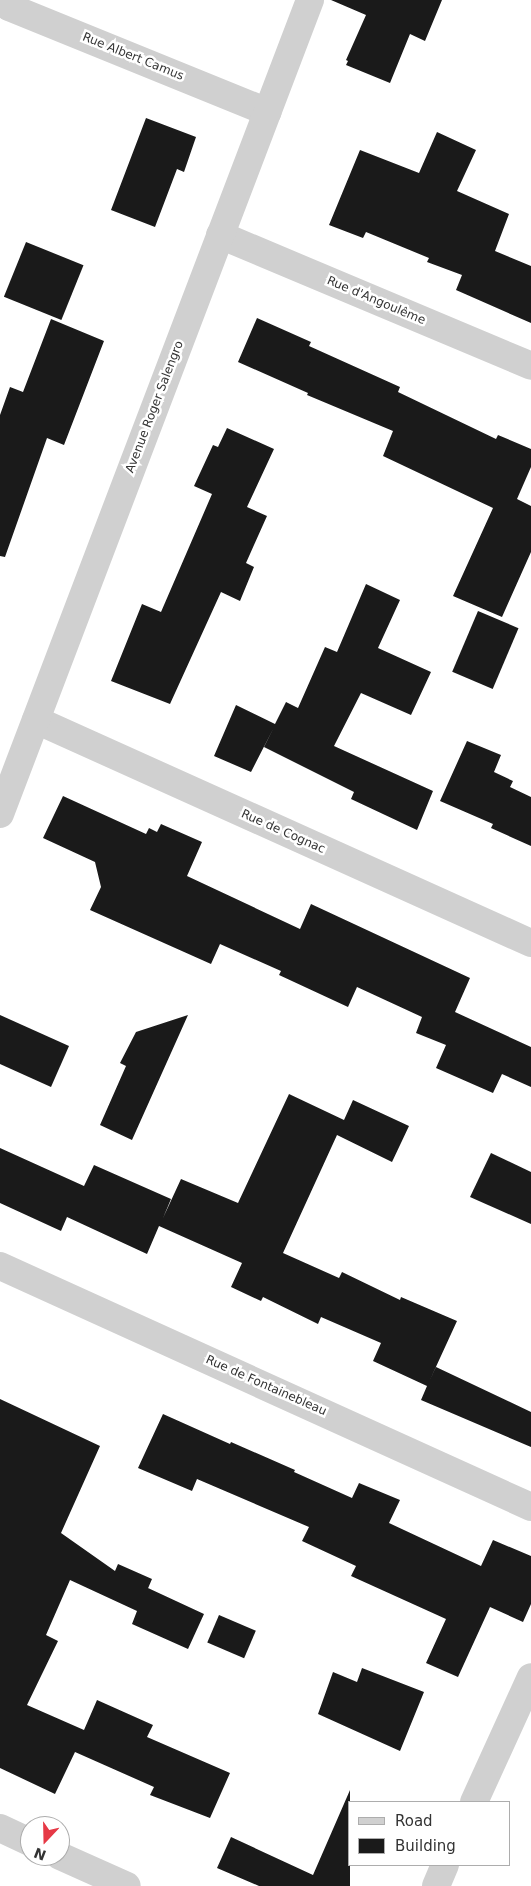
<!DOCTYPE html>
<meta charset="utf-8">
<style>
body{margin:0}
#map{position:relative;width:531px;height:1886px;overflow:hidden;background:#fff;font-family:"DejaVu Sans",sans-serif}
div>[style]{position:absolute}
.building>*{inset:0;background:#1a1a1a;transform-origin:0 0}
.street>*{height:28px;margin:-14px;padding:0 14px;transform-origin:14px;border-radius:14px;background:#d0d0d0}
span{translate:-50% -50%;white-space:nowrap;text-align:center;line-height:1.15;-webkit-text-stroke:5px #fff;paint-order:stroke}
.street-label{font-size:12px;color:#333}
.legend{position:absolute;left:348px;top:1801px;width:162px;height:65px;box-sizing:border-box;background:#fff;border:1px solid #adadad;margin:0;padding:6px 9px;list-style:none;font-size:15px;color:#333}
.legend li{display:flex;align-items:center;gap:10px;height:25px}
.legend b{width:25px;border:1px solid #adadad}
.north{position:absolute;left:20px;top:1816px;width:50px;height:50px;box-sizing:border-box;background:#fff;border:1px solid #adadad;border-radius:50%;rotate:201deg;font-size:14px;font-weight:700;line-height:20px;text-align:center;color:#333}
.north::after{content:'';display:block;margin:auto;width:18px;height:22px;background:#e63946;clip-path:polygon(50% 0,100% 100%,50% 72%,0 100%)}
</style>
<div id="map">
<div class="building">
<i style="clip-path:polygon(331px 0,442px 0,425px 41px,410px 34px,390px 83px,346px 65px,348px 61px,346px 60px,366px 15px)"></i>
<i style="clip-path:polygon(146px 118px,196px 137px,184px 172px,177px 169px,155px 227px,111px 210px)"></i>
<i style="clip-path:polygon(437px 132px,476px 150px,457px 191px,509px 214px,495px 251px,531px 266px,531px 323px,456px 290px,462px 275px,427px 262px,429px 258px,366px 232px,363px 238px,329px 225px,360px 150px,419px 173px)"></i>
<i style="left:26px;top:242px;width:62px;height:59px;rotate:22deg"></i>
<i style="clip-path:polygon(257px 318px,311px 342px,309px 346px,400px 387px,398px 392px,496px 439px,498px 435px,531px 449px,531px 467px,517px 499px,531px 506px,531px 552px,502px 617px,453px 596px,493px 508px,383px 456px,393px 431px,307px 395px,308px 393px,238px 362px)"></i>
<i style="clip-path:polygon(51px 319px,104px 341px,64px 445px,47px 438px,5px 557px,0 556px,0 415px,10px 387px,23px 392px)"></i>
<i style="clip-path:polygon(227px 428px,274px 449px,247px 507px,267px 516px,246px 563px,254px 567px,240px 601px,221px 592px,170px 704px,111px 681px,142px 604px,161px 612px,212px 494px,194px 486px,213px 445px,218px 447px)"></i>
<i style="clip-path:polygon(366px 584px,400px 600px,378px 648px,431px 672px,411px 715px,361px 693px,334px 746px,433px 791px,417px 830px,351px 799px,354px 792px,264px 747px,273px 729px,251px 772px,214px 756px,236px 705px,275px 724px,286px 702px,298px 708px,325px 647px,337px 652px)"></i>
<i style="left:478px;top:611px;width:44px;height:66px;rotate:23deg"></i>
<i style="clip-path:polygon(467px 741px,501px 755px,494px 772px,513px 781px,510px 787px,531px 797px,531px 846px,491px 828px,493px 824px,440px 801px)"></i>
<i style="clip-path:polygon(63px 796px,146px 834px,149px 828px,157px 832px,161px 824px,202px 842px,187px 876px,300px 929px,311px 904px,470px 978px,455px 1012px,531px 1047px,531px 1087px,502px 1074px,493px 1093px,436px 1068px,446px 1045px,416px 1033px,422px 1017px,357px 987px,348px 1007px,279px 975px,281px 971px,220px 944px,211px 964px,90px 910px,101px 887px,95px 862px,43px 838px)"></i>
<i style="clip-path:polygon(0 1015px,69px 1046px,51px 1087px,0 1064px)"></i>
<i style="clip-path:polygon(188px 1015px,132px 1140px,100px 1125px,126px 1066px,120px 1063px,136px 1032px)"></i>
<i style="clip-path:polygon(289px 1094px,344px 1120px,353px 1100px,409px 1126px,392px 1162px,337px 1135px,283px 1253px,339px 1278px,342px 1272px,400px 1300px,401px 1297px,457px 1321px,429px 1382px,436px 1367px,531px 1412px,531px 1447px,421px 1400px,427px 1386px,373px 1361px,381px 1343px,321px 1317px,318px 1324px,263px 1297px,261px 1301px,231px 1287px,242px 1263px,159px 1226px,147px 1254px,67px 1217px,61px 1231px,0 1203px,0 1148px,84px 1186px,94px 1165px,171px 1199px,163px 1218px,181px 1179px,238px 1203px)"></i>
<i style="clip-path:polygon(491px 1153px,531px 1172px,531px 1224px,470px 1197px)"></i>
<i style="clip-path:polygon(0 1399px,100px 1446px,61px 1533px,115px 1571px,118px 1564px,152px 1579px,146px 1593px,148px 1588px,204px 1614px,188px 1649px,132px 1624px,137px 1611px,70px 1580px,46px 1635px,58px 1641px,27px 1705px,84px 1730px,97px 1700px,153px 1725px,147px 1737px,230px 1773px,210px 1818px,150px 1795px,154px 1787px,75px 1752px,55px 1794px,0 1768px)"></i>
<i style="clip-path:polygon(163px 1414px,230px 1444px,231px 1442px,295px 1470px,294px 1472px,352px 1498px,359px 1483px,400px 1500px,389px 1523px,481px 1566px,493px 1540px,531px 1556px,531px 1604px,523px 1622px,490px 1607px,458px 1677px,426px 1663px,446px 1619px,351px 1576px,356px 1566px,302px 1541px,309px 1527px,197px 1479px,192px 1491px,138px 1468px)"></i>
<i style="left:219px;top:1615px;width:40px;height:30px;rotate:23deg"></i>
<i style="clip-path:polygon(362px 1668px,424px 1692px,400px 1751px,318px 1714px,333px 1672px,357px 1682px)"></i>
<i style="clip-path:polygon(350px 1790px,350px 1886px,259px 1886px,217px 1868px,231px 1837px,313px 1875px)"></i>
</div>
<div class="street">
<i style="left:0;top:0;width:11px;rotate:38deg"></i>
<i style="left:9px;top:7px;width:279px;rotate:22.1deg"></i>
<i style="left:220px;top:235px;width:337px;rotate:22.8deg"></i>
<i style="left:36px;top:720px;width:543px;rotate:24.25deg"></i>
<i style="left:0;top:814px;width:871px;rotate:-69.15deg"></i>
<i style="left:0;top:1266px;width:583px;rotate:24.41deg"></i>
<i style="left:474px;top:1802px;width:137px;rotate:-65.5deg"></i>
<i style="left:0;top:1828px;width:33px;rotate:25deg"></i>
<i style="left:60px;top:1856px;width:73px;rotate:24.1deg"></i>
<i style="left:436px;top:1886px;width:23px;rotate:-67deg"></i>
</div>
<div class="street-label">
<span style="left:133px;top:57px;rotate:22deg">Rue Albert Camus</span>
<span style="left:376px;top:301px;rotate:23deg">Rue d'Angoulême</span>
<span style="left:155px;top:407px;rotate:-69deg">Avenue Roger Salengro</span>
<span style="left:283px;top:832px;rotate:24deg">Rue de Cognac</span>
<span style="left:266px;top:1386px;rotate:24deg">Rue de Fontainebleau</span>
</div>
<ul class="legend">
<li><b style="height:6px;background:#d0d0d0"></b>Road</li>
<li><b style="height:14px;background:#1a1a1a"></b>Building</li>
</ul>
<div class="north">N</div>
</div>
